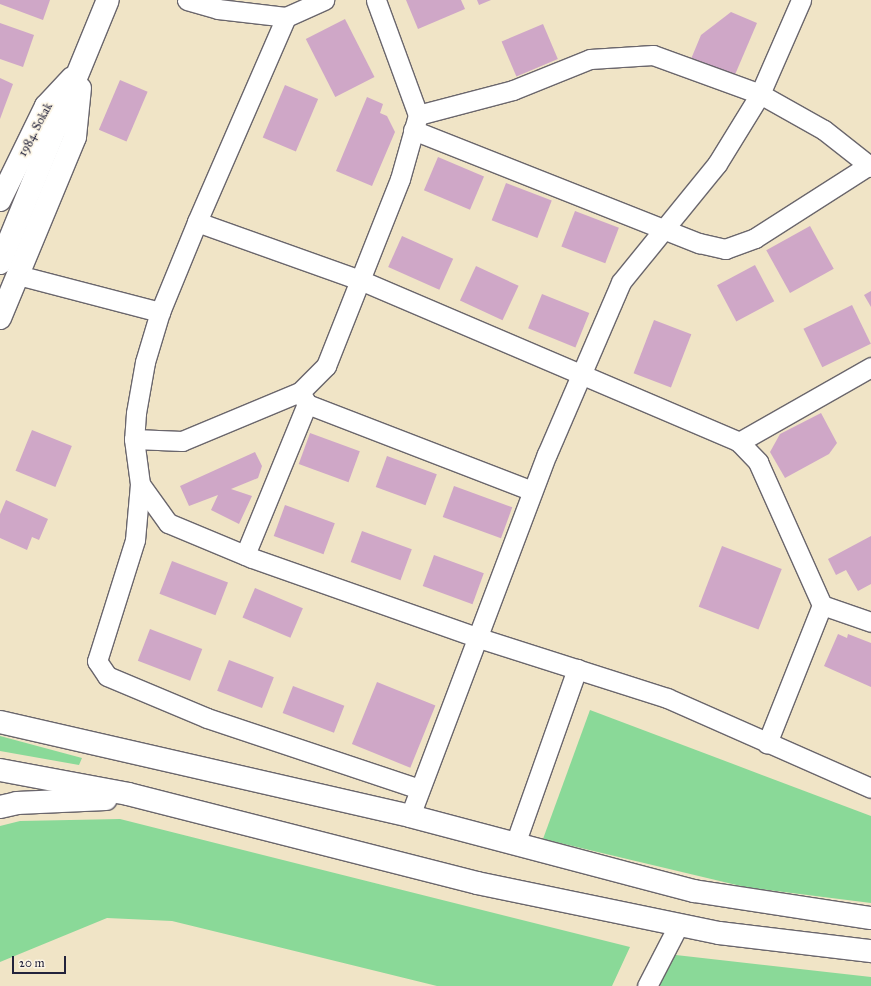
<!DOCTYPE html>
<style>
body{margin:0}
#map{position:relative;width:871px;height:986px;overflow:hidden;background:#f0e4c6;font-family:"IM FELL Great Primer",serif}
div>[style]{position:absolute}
.green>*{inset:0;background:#8ad998}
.building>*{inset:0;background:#cfa7c7;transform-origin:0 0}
.roads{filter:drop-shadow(1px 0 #6a666c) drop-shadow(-1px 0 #6a666c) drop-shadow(0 1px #6a666c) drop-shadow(0 -1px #6a666c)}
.minor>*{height:19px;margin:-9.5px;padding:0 9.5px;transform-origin:9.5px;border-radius:9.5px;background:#fff}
.major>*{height:22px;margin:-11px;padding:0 11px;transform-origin:11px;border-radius:11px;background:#fff}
span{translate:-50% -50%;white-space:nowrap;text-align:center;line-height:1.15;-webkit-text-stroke:3.5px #fcf5e5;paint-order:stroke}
.street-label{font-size:12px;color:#22223b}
.scale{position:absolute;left:12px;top:956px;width:54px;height:18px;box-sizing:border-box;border:2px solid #22223b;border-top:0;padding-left:5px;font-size:12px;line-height:14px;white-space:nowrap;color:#22223b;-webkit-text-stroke:3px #fcf5e5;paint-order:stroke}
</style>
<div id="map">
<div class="green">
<i style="clip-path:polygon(590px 710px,871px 816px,871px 903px,745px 887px,543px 839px)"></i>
<i style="clip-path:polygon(0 736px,82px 758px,79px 765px,0 751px)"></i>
<i style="clip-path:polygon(120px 819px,630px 947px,612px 986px,437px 986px,172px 921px,107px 918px,0 962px,0 826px,20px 821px)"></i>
<i style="clip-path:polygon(667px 954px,871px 977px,871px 986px,652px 986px)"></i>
</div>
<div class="building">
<i style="clip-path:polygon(0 0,50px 0,43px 20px,0 4px)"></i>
<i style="clip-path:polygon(406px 0,461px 0,465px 9px,418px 29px)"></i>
<i style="clip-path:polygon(477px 0,491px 0,479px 5px)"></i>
<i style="clip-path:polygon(731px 12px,757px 23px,734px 77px,691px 59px,701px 35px)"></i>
<i style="left:345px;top:19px;width:65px;height:44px;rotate:63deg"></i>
<i style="clip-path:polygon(0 23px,34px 35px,23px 67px,0 59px)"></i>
<i style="left:543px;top:24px;width:38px;height:45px;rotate:67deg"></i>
<i style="clip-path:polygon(0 78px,13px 84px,0 119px)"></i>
<i style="left:120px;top:80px;width:30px;height:54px;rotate:23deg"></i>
<i style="left:285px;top:85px;width:36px;height:57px;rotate:23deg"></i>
<i style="clip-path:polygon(367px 97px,383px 104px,380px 113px,387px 116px,395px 132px,372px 186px,336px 171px)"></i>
<i style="left:438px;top:157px;width:50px;height:36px;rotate:23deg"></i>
<i style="left:506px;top:183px;width:49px;height:40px;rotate:21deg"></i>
<i style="left:575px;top:211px;width:47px;height:38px;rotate:21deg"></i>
<i style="left:810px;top:226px;width:49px;height:50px;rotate:61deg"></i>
<i style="left:402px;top:236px;width:56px;height:34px;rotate:24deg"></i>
<i style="left:755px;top:265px;width:41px;height:43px;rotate:62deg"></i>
<i style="left:476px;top:266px;width:47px;height:38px;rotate:25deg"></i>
<i style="clip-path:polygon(871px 291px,871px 307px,864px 295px)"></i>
<i style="left:542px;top:294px;width:51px;height:37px;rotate:22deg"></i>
<i style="left:852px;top:305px;width:43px;height:54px;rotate:64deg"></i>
<i style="left:654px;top:320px;width:40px;height:57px;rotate:21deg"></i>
<i style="clip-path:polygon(821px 413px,837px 443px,829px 454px,785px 478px,770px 452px,780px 434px)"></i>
<i style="left:32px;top:430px;width:43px;height:44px;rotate:22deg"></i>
<i style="left:310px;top:433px;width:53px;height:33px;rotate:20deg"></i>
<i style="clip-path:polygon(255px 452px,262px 466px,258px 478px,231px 489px,252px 496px,239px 524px,211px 510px,218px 495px,189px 506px,180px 486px)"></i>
<i style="left:387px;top:456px;width:53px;height:33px;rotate:20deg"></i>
<i style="left:454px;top:486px;width:62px;height:33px;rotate:20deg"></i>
<i style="clip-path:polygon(6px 500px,48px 519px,39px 540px,32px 537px,27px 550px,0 538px,0 514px)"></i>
<i style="left:285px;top:505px;width:53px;height:33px;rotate:20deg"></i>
<i style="left:362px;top:531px;width:53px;height:33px;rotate:20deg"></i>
<i style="clip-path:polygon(871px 536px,871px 584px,858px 591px,846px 570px,836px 575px,828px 559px)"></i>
<i style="left:722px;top:546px;width:64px;height:65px;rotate:21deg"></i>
<i style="left:434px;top:555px;width:53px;height:33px;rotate:20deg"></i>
<i style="left:172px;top:561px;width:60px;height:35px;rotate:21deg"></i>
<i style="left:255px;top:588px;width:52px;height:32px;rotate:23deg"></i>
<i style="left:150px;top:629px;width:56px;height:34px;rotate:21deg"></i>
<i style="clip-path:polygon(838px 634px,847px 638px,848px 634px,871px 643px,871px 687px,824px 666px)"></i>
<i style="left:229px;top:660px;width:48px;height:33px;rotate:21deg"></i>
<i style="left:377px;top:682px;width:63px;height:67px;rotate:22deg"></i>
<i style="left:293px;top:686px;width:55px;height:29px;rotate:21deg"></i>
</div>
<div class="roads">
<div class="minor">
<i style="left:187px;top:0;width:32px;rotate:16deg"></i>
<i style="left:218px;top:9px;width:68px;rotate:6.7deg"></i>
<i style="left:286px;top:17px;width:42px;rotate:-24.1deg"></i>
<i style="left:286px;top:17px;width:223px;rotate:113.5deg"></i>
<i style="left:197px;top:222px;width:97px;rotate:112.3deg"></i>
<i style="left:160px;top:312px;width:52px;rotate:106.7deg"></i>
<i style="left:145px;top:362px;width:52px;rotate:100deg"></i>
<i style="left:136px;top:413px;width:26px;rotate:94deg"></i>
<i style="left:134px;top:439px;width:45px;rotate:82.4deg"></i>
<i style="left:140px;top:484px;width:48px;rotate:54.3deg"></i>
<i style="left:168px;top:523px;width:91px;rotate:22.6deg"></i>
<i style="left:252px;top:558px;width:238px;rotate:19.4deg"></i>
<i style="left:476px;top:637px;width:201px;rotate:17.7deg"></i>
<i style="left:667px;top:698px;width:223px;rotate:23.8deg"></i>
<i style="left:418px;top:115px;width:98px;rotate:-14.7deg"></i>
<i style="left:513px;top:90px;width:83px;rotate:-21.9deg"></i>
<i style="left:590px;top:59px;width:63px;rotate:-3.6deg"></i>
<i style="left:653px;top:55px;width:114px;rotate:20deg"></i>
<i style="left:760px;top:94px;width:73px;rotate:29.4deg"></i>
<i style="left:824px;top:130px;width:60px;rotate:38.2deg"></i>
<i style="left:413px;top:130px;width:308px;rotate:21.6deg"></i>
<i style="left:699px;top:243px;width:27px;rotate:13deg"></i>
<i style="left:725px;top:249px;width:32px;rotate:-20deg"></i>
<i style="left:755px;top:238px;width:135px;rotate:-32.6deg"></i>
<i style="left:197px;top:222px;width:173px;rotate:19.6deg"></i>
<i style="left:360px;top:280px;width:412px;rotate:23.1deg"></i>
<i style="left:739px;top:442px;width:28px;rotate:46deg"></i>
<i style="left:758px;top:462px;width:157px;rotate:65.9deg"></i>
<i style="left:822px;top:605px;width:149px;rotate:111.7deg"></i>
<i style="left:18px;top:275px;width:147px;rotate:14.6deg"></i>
<i style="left:300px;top:392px;width:14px;rotate:60deg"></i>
<i style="left:307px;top:404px;width:241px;rotate:21.1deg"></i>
<i style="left:134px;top:439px;width:48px;rotate:2.4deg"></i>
<i style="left:182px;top:441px;width:128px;rotate:-22.6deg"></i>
<i style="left:300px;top:392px;width:37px;rotate:-45deg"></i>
<i style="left:326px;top:366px;width:201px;rotate:-68.4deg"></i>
<i style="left:400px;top:179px;width:66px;rotate:-74.3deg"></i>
<i style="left:418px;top:115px;width:122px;rotate:-110.1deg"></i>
<i style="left:739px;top:442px;width:152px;rotate:-29.6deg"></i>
<i style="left:140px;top:484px;width:56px;rotate:95.1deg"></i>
<i style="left:135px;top:540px;width:127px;rotate:107.4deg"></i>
<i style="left:97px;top:661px;width:18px;rotate:56deg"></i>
<i style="left:107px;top:676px;width:108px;rotate:22.8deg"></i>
<i style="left:207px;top:718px;width:224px;rotate:18.5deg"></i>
<i style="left:245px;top:555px;width:163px;rotate:-67.7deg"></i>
<i style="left:822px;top:605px;width:52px;rotate:19.1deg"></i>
<i style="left:410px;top:816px;width:387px;rotate:-69.3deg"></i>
<i style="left:547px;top:454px;width:187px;rotate:-66.7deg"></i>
<i style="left:621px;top:282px;width:152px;rotate:-50.9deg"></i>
<i style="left:717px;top:164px;width:82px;rotate:-58.4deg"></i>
<i style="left:760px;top:94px;width:103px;rotate:-66.4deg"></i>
<i style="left:515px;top:844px;width:186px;rotate:-70.5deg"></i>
<i style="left:647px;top:986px;width:70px;rotate:-62.7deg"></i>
</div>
<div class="major">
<i style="left:0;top:200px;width:105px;rotate:-63.9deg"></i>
<i style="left:46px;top:106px;width:38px;rotate:-47deg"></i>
<i style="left:0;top:263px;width:284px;rotate:-67.7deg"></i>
<i style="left:0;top:318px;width:196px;rotate:-67.5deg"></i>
<i style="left:75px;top:137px;width:49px;rotate:-84.2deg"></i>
<i style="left:0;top:722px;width:421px;rotate:12.9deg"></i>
<i style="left:410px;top:816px;width:294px;rotate:14.8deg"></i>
<i style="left:694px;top:891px;width:179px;rotate:8.7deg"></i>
<i style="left:0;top:770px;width:130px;rotate:10.6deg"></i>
<i style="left:128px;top:794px;width:360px;rotate:14.3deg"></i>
<i style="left:477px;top:883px;width:247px;rotate:11.7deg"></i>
<i style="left:719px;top:933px;width:153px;rotate:6.8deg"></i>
<i style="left:0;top:807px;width:17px;rotate:-13deg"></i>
<i style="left:17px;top:803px;width:89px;rotate:-2.6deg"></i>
</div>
</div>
<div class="street-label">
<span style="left:36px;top:130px;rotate:-62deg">1984. Sokak</span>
</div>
<div class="scale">20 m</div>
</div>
